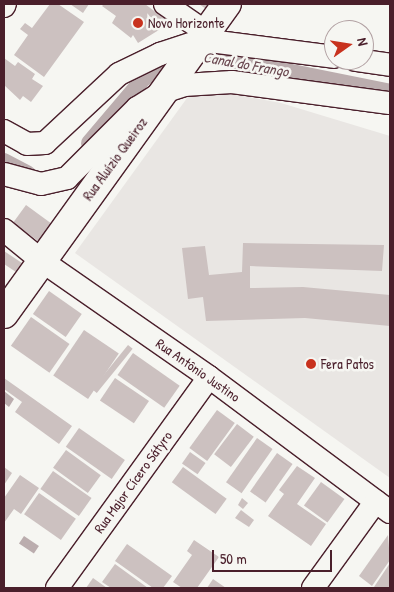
<!DOCTYPE html>
<meta charset="utf-8">
<style>
body{margin:0}
#map{position:relative;width:394px;height:592px;overflow:hidden;background:#f6f6f2;font-family:"Patrick Hand",sans-serif}
div>[style]{position:absolute}
.built>*{inset:0;background:#e9e6e3}
.water>*{inset:0;background:#bbadae;transform-origin:0 0}
.canal>*{height:16px;margin:-8px;padding:0 8px;transform-origin:8px;border-radius:8px;background:#bbadae}
.building>*{inset:0;background:#ccc1c0;transform-origin:0 0}
.roads{filter:drop-shadow(1px 0 #4a1f2b) drop-shadow(-1px 0 #4a1f2b) drop-shadow(0 1px #4a1f2b) drop-shadow(0 -1px #4a1f2b)}
.minor>*{height:22px;margin:-11px;padding:0 11px;transform-origin:11px;border-radius:11px;background:#f6f6f2}
.major>*{height:28px;margin:-14px;padding:0 14px;transform-origin:14px;border-radius:14px;background:#f6f6f2}
.dots>*{width:14px;height:14px;translate:-50% -50%;box-sizing:border-box;border:2px solid #f6f6f2;border-radius:50%}
span{translate:-50% -50%;white-space:nowrap;text-align:center;line-height:1.15;-webkit-text-stroke:5px #f6f6f2;paint-order:stroke}
.poi-label{font-size:14px;color:#4a1f2b}
.left{translate:0 -50%;text-align:left}
.street-label{font-size:14px;color:#4a1f2b}
.water-label{font-size:15px;color:#6c4a52;font-style:italic}
.frame{position:absolute;inset:0;border:5px solid #4a1f2b;pointer-events:none}
.north{position:absolute;left:324px;top:20px;width:50px;height:50px;box-sizing:border-box;background:#f6f6f2;border:1px solid #b1a0a2;border-radius:50%;rotate:77deg;font-size:14px;font-weight:700;line-height:20px;text-align:center;color:#4a1f2b}
.north::after{content:'';display:block;margin:auto;width:18px;height:22px;background:#c8321e;clip-path:polygon(50% 0,100% 100%,50% 72%,0 100%)}
.scale{position:absolute;left:212px;top:550px;width:120px;height:22px;box-sizing:border-box;border:2px solid #4a1f2b;border-top:0;padding-left:6px;font-size:15px;line-height:18px;white-space:nowrap;color:#4a1f2b;-webkit-text-stroke:4px #f6f6f2;paint-order:stroke}
</style>
<div id="map">
<div class="built">
<i style="clip-path:polygon(195px 87px,281px 103px,390px 136px,390px 478px,75px 253px)"></i>
</div>
<div class="water">
<i style="clip-path:polygon(4px 391px,14px 399px,9px 407px,4px 403px)"></i>
<i style="left:24px;top:536px;width:18px;height:9px;rotate:34deg"></i>
</div>
<div class="canal">
<i style="left:89px;top:143px;width:84px;rotate:-49.8deg"></i>
<i style="left:143px;top:79px;width:29px;rotate:-34deg"></i>
<i style="left:167px;top:63px;width:18px;rotate:-22deg"></i>
<i style="left:184px;top:56px;width:18px;rotate:-6deg"></i>
<i style="left:202px;top:54px;width:192px;rotate:11.4deg"></i>
<i style="left:4px;top:161px;width:27px;rotate:28deg"></i>
</div>
<div class="building">
<i style="clip-path:polygon(50px 4px,58px 4px,84px 22px,44px 77px,14px 55px,28px 35px,20px 29px,25px 23px,32px 28px)"></i>
<i style="clip-path:polygon(70px 4px,89px 4px,83px 13px)"></i>
<i style="clip-path:polygon(104px 4px,145px 4px,170px 23px,138px 43px,133px 35px,131px 38px,112px 23px,116px 16px,102px 6px)"></i>
<i style="clip-path:polygon(199px 4px,210px 4px,206px 9px)"></i>
<i style="clip-path:polygon(4px 58px,15px 66px,18px 62px,35px 74px,32px 79px,43px 86px,31px 102px,23px 96px,20px 100px,4px 85px)"></i>
<i style="left:26px;top:205px;width:36px;height:22px;rotate:36deg"></i>
<i style="clip-path:polygon(243px 243px,384px 245px,382px 271px,250px 266px,250px 288px,303px 287px,390px 295px,390px 326px,305px 318px,206px 321px,203px 297px,188px 299px,182px 248px,205px 246px,209px 275px,242px 272px)"></i>
<i style="clip-path:polygon(4px 251px,22px 263px,16px 272px,4px 264px)"></i>
<i style="left:49px;top:291px;width:40px;height:28px;rotate:35deg"></i>
<i style="left:31px;top:317px;width:47px;height:35px;rotate:35deg"></i>
<i style="left:84px;top:330px;width:42px;height:55px;rotate:34deg"></i>
<i style="left:128px;top:345px;width:6px;height:57px;rotate:39deg"></i>
<i style="left:133px;top:353px;width:57px;height:27px;rotate:35deg"></i>
<i style="clip-path:polygon(4px 378px,72px 426px,59px 444px,15px 412px,22px 402px,4px 389px)"></i>
<i style="left:115px;top:378px;width:41px;height:27px;rotate:34deg"></i>
<i style="left:217px;top:410px;width:22px;height:47px;rotate:36deg"></i>
<i style="left:237px;top:424px;width:21px;height:38px;rotate:37deg"></i>
<i style="left:79px;top:428px;width:56px;height:23px;rotate:35deg"></i>
<i style="left:257px;top:438px;width:19px;height:54px;rotate:35deg"></i>
<i style="left:66px;top:450px;width:43px;height:22px;rotate:36deg"></i>
<i style="left:190px;top:452px;width:19px;height:14px;rotate:35deg"></i>
<i style="left:277px;top:453px;width:19px;height:47px;rotate:35deg"></i>
<i style="clip-path:polygon(297px 466px,315px 478px,297px 504px,326px 524px,311px 546px,268px 516px,284px 494px,279px 490px)"></i>
<i style="clip-path:polygon(4px 467px,12px 473px,4px 485px)"></i>
<i style="left:183px;top:467px;width:54px;height:19px;rotate:36deg"></i>
<i style="left:53px;top:471px;width:47px;height:22px;rotate:35deg"></i>
<i style="clip-path:polygon(20px 475px,39px 488px,21px 514px,14px 509px,4px 523px,4px 498px)"></i>
<i style="left:321px;top:482px;width:29px;height:29px;rotate:36deg"></i>
<i style="left:39px;top:493px;width:45px;height:26px;rotate:35deg"></i>
<i style="clip-path:polygon(242px 498px,248px 503px,243px 509px,238px 505px)"></i>
<i style="clip-path:polygon(241px 510px,254px 520px,249px 527px,235px 518px)"></i>
<i style="clip-path:polygon(388px 535px,390px 560px,372px 586px,359px 576px)"></i>
<i style="clip-path:polygon(194px 540px,219px 557px,197px 588px,182px 588px,173px 582px,192px 555px,187px 551px)"></i>
<i style="clip-path:polygon(127px 544px,172px 576px,163px 588px,153px 588px,115px 561px)"></i>
<i style="clip-path:polygon(390px 563px,390px 588px,376px 588px,374px 587px)"></i>
<i style="clip-path:polygon(115px 564px,148px 588px,111px 588px,102px 582px)"></i>
<i style="clip-path:polygon(93px 578px,107px 588px,86px 588px)"></i>
<i style="clip-path:polygon(213px 579px,226px 588px,207px 588px)"></i>
</div>
<div class="roads">
<div class="minor">
<i style="left:165px;top:4px;width:51px;rotate:34.6deg"></i>
<i style="left:4px;top:6px;width:2px;rotate:-63deg"></i>
<i style="left:356px;top:60px;width:34px;rotate:8deg"></i>
<i style="left:4px;top:131px;width:26px;rotate:29deg"></i>
<i style="left:27px;top:144px;width:18px;rotate:-3deg"></i>
<i style="left:45px;top:143px;width:101px;rotate:-43deg"></i>
<i style="left:119px;top:74px;width:46px;rotate:-26deg"></i>
<i style="left:160px;top:54px;width:44px;rotate:-18.4deg"></i>
<i style="left:202px;top:40px;width:133px;rotate:7.3deg"></i>
<i style="left:4px;top:174px;width:38px;rotate:15deg"></i>
<i style="left:41px;top:184px;width:27px;rotate:-13deg"></i>
<i style="left:67px;top:178px;width:99px;rotate:-45deg"></i>
<i style="left:137px;top:108px;width:31px;rotate:-32deg"></i>
<i style="left:163px;top:92px;width:22px;rotate:-18deg"></i>
<i style="left:184px;top:85px;width:48px;rotate:-3.6deg"></i>
<i style="left:232px;top:82px;width:159px;rotate:7.6deg"></i>
<i style="left:4px;top:230px;width:49px;rotate:39.2deg"></i>
<i style="left:42px;top:261px;width:203px;rotate:34.8deg"></i>
<i style="left:209px;top:377px;width:226px;rotate:36.7deg"></i>
<i style="left:57px;top:588px;width:260px;rotate:-54.2deg"></i>
<i style="left:313px;top:588px;width:107px;rotate:-54.1deg"></i>
</div>
<div class="major">
<i style="left:4px;top:314px;width:382px;rotate:-54.3deg"></i>
</div>
</div>
<div class="dots">
<i style="left:138px;top:23px;background:#c8321e"></i>
<i style="left:311px;top:364px;background:#c8321e"></i>
</div>
<div class="poi-label">
<span class="left" style="left:148px;top:23px">Novo Horizonte</span>
<span class="left" style="left:321px;top:364px">Fera Patos</span>
</div>
<div class="street-label">
<span style="left:115px;top:159px;rotate:-54deg">Rua Aluízio Queiroz</span>
<span style="left:198px;top:370px;rotate:35deg">Rua Antônio Justino</span>
<span style="left:133px;top:482px;rotate:-54deg">Rua Major Cícero Sátyro</span>
</div>
<div class="water-label">
<span style="left:246px;top:64px;rotate:10deg">Canal do Frango</span>
</div>
<div class="frame"></div>
<div class="north">N</div>
<div class="scale">50 m</div>
</div>
